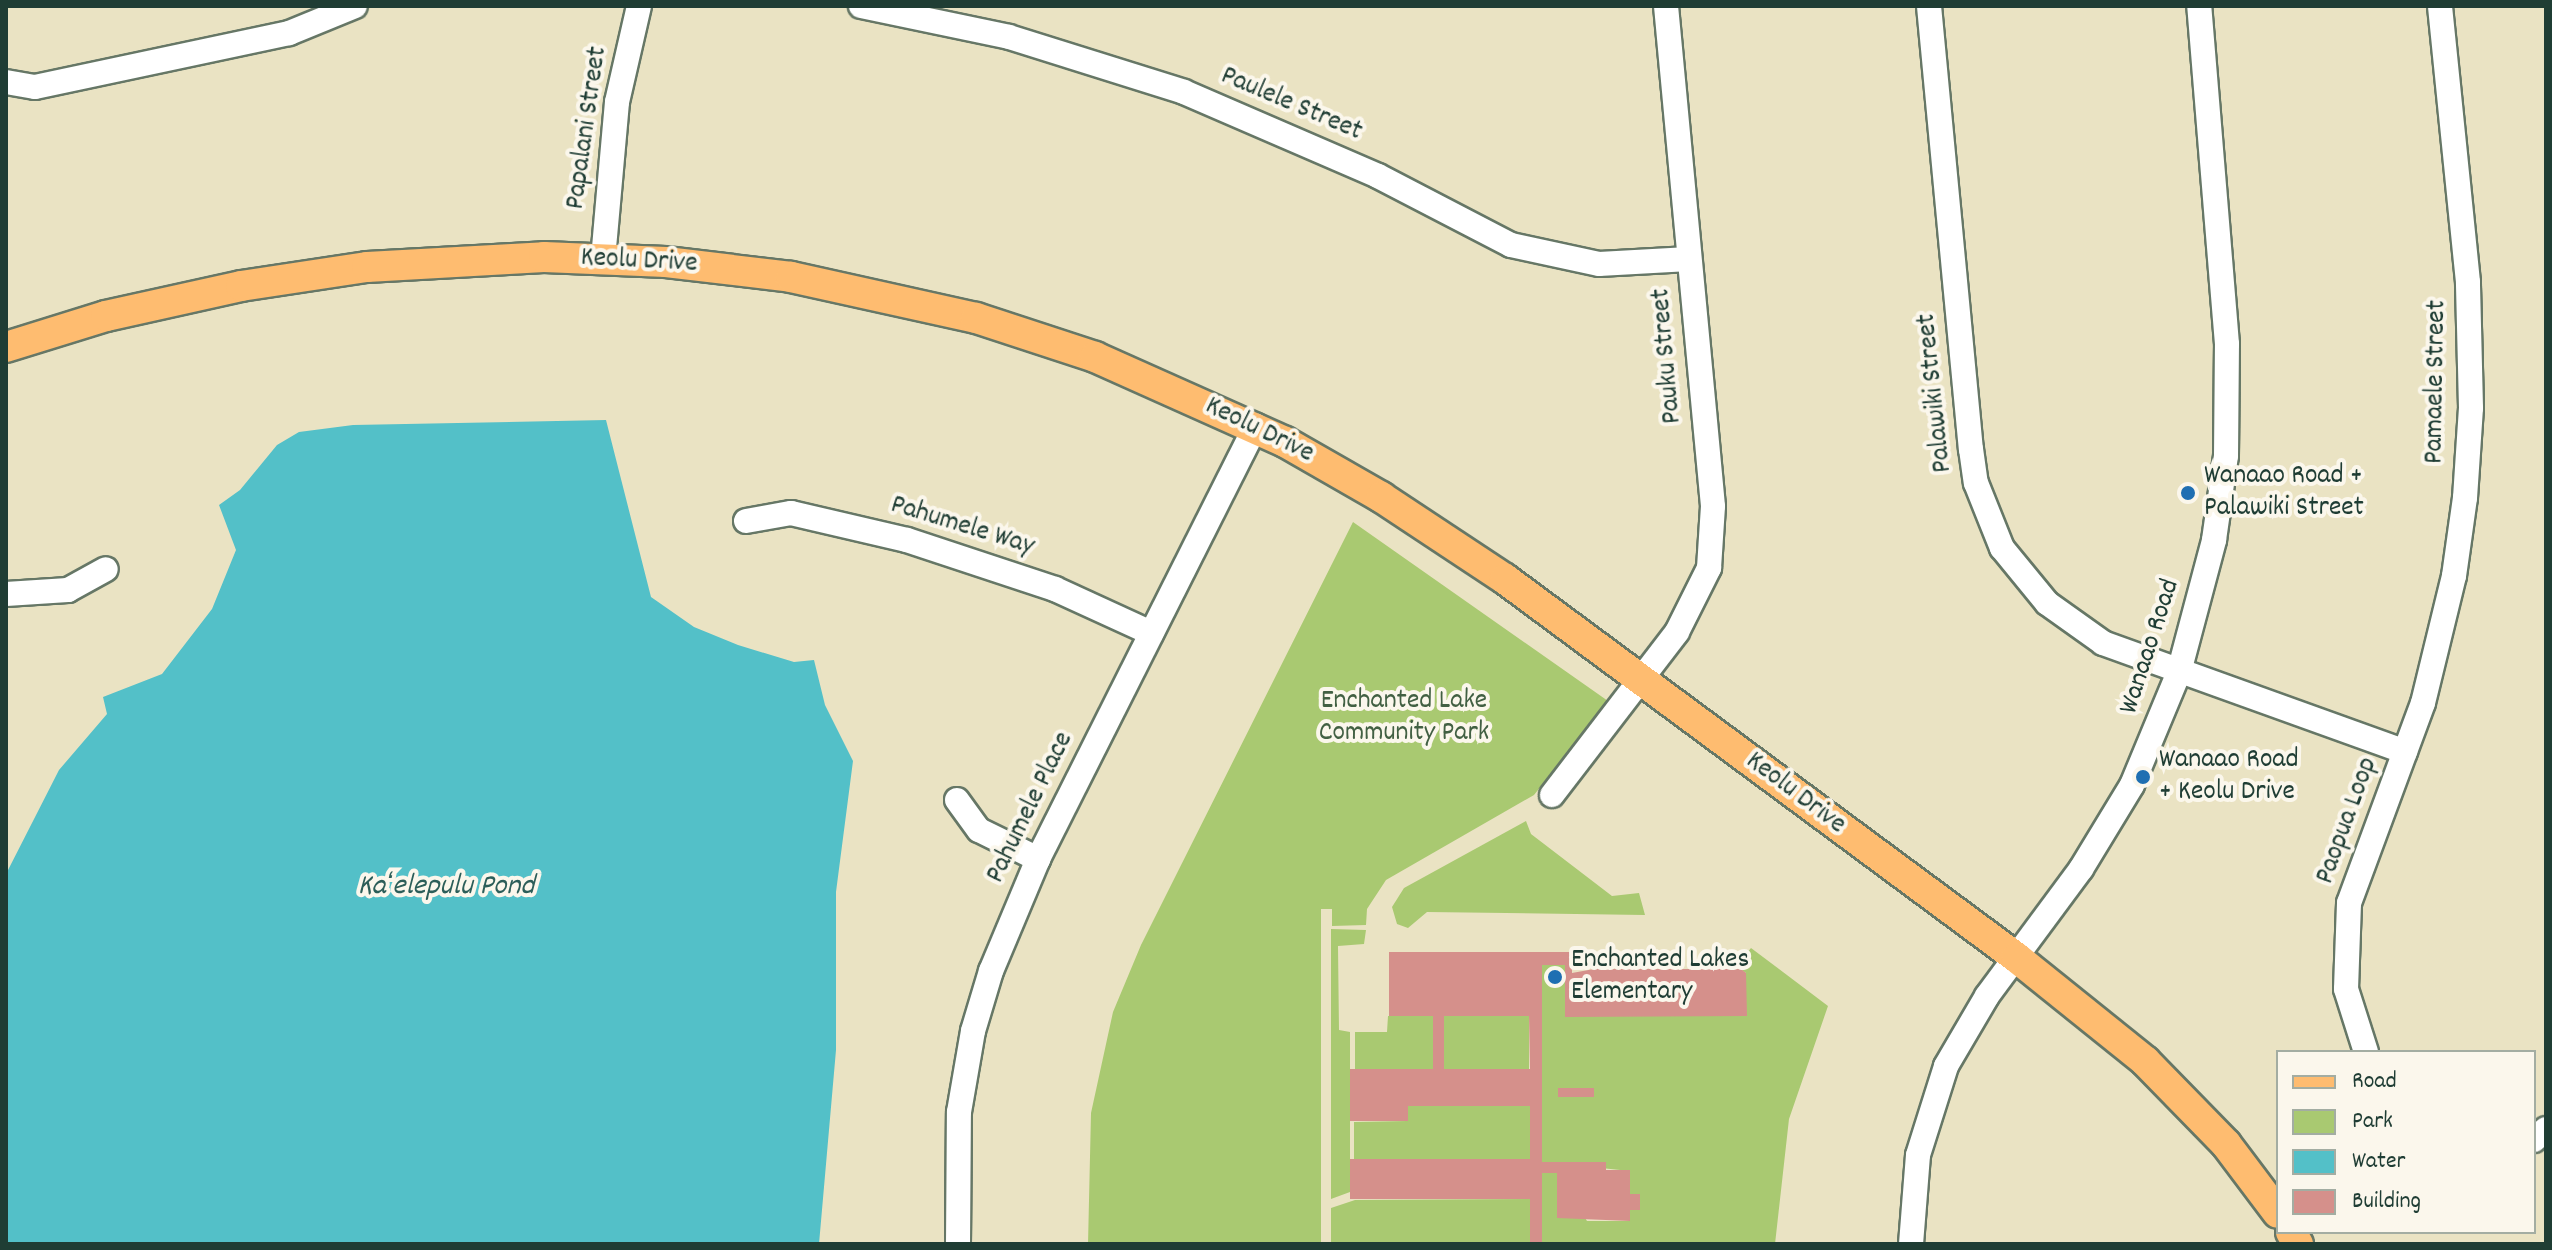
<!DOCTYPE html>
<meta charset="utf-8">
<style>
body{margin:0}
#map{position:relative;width:2552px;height:1250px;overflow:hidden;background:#eae3c3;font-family:Dekko,sans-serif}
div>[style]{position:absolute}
.green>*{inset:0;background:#a9c971;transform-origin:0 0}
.water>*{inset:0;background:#53c0c8}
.building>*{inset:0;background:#d5908b;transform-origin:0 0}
.roads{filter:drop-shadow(2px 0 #676) drop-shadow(-2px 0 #676) drop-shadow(0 2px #676) drop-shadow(0 -2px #676)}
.minor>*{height:24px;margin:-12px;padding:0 12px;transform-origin:12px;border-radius:12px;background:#fff}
.major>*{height:30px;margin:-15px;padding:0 15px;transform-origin:15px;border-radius:15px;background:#febc70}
.dots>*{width:22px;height:22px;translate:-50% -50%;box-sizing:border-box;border:4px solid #fbf7ec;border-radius:50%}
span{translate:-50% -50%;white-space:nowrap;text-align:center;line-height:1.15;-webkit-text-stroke:8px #fbf7ec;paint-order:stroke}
.street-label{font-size:28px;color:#1f3d34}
.poi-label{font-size:28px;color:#1f3d34}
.left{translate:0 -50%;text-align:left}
.park-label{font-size:28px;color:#426043}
.water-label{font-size:30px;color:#2c5e59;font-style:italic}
.frame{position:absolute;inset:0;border:8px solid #1f3d34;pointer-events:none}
.legend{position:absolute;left:2276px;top:1050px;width:260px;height:184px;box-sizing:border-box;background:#fbf7ec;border:2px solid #a3ada2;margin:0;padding:10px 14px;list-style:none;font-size:24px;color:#1f3d34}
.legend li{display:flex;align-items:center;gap:16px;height:40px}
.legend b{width:40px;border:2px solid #a3ada2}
</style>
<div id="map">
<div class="green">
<i style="clip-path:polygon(1353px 522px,1608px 701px,1534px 795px,1386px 880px,1367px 909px,1366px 925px,1332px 926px,1332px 909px,1321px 909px,1321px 1244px,1088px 1244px,1091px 1113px,1113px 1012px,1141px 945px)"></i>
<i style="clip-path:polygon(1526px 821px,1531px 834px,1612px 896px,1639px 893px,1645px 915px,1427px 912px,1408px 928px,1397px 924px,1392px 907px,1404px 888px)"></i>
<i style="clip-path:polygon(1331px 929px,1366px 930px,1364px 944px,1338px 946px,1339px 1030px,1350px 1032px,1350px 1192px,1331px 1199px)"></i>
<i style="clip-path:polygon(1751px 948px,1828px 1006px,1789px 1119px,1775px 1244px,1542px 1244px,1542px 1173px,1557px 1173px,1587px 1221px,1629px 1221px,1630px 1210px,1640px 1209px,1640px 1195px,1630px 1194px,1630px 1171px,1542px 1162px,1542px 965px,1565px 965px,1565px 1016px,1746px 1016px,1746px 973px,1736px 966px)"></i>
<i style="clip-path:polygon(1388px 1016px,1433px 1016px,1433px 1069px,1355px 1069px,1355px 1032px,1387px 1032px)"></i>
<i style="left:1444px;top:1016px;width:85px;height:53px"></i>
<i style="clip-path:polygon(1408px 1106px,1530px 1106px,1530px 1159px,1354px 1159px,1354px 1122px,1407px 1121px)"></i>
<i style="clip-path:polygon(1530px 1199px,1530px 1244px,1331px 1244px,1331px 1208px,1355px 1200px)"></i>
</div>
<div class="water">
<i style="clip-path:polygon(606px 420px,651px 597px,694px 627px,738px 645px,794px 662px,814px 660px,825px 705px,853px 761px,836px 892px,836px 1050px,819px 1244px,6px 1244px,6px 874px,59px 770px,107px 714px,103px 697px,162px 674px,212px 609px,236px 550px,219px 505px,240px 490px,277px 445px,299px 432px,353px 425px)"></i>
</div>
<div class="building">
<i style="clip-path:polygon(evenodd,1389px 952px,1625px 952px,1625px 965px,1604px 965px,1604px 969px,1741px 969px,1746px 973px,1747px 1016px,1565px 1017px,1565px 965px,1542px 965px,1542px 1162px,1606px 1162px,1606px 1170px,1630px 1170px,1630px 1194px,1640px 1194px,1640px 1210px,1630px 1210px,1630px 1221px,1557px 1218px,1557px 1173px,1542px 1173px,1542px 1244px,1530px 1244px,1530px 1199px,1350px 1199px,1350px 1159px,1530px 1159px,1530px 1106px,1408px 1106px,1408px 1121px,1350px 1121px,1350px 1069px,1433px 1069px,1433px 1016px,1389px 1016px,1389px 952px,1572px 965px,1594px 965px,1594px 969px,1572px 973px,1572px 965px,1389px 952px,1444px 1016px,1529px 1016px,1530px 1069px,1444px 1069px,1444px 1016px)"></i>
<i style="left:1558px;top:1088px;width:36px;height:9px"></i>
</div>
<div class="roads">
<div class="minor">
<i style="left:861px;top:6px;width:151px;rotate:11.8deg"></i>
<i style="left:1009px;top:37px;width:183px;rotate:17.4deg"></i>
<i style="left:1184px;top:92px;width:211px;rotate:23.4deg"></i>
<i style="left:1378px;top:176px;width:150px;rotate:27.4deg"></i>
<i style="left:1511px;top:245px;width:90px;rotate:12.2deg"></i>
<i style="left:1599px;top:264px;width:90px;rotate:-3.2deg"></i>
<i style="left:1929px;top:6px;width:445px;rotate:84.6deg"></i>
<i style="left:1971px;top:449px;width:34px;rotate:82deg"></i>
<i style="left:1976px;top:483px;width:70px;rotate:68.2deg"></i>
<i style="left:2002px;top:548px;width:71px;rotate:50.7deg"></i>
<i style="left:2047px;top:603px;width:69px;rotate:35.5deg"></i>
<i style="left:2103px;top:643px;width:321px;rotate:19.8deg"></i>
<i style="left:6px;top:82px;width:29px;rotate:10deg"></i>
<i style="left:35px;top:87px;width:260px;rotate:-12deg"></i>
<i style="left:289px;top:33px;width:71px;rotate:-22.2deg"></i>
<i style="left:603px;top:259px;width:158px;rotate:-84.9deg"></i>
<i style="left:617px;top:102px;width:98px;rotate:-77.1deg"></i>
<i style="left:746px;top:521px;width:46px;rotate:-10.1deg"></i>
<i style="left:791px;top:513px;width:119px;rotate:13.1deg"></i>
<i style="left:907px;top:540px;width:156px;rotate:18.3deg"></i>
<i style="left:1055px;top:589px;width:106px;rotate:24.6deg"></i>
<i style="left:6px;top:594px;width:62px;rotate:-3.7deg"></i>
<i style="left:68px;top:590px;width:43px;rotate:-28.9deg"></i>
<i style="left:1552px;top:795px;width:205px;rotate:-52.5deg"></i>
<i style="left:1677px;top:632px;width:72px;rotate:-63.4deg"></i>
<i style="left:1709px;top:568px;width:62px;rotate:-86.3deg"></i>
<i style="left:1713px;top:506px;width:502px;rotate:-95.37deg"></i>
<i style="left:957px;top:800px;width:37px;rotate:54deg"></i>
<i style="left:979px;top:830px;width:66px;rotate:26.2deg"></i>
<i style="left:2366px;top:1052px;width:66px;rotate:-107.6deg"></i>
<i style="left:2346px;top:989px;width:86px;rotate:-88deg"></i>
<i style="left:2349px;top:903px;width:213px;rotate:-69.7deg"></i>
<i style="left:2423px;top:703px;width:131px;rotate:-76.3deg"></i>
<i style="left:2454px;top:576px;width:79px;rotate:-82deg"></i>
<i style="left:2465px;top:498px;width:90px;rotate:-86.2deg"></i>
<i style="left:2471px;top:408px;width:126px;rotate:-91.4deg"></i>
<i style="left:2468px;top:282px;width:277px;rotate:-95.8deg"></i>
<i style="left:2534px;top:1140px;width:16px;rotate:-43deg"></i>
<i style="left:958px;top:1244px;width:132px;rotate:-89.6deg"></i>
<i style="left:959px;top:1112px;width:82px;rotate:-80.2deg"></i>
<i style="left:973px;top:1031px;width:63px;rotate:-73.3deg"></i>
<i style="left:991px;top:971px;width:121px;rotate:-67.2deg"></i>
<i style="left:1038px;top:859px;width:485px;rotate:-63.3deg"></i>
<i style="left:1911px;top:1244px;width:89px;rotate:-85.5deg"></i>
<i style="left:1918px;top:1155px;width:93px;rotate:-72.5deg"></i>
<i style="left:1946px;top:1066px;width:81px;rotate:-59.6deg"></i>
<i style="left:1987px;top:996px;width:158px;rotate:-53.5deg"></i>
<i style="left:2081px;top:869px;width:98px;rotate:-58.7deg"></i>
<i style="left:2132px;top:785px;width:122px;rotate:-67.4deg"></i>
<i style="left:2179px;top:672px;width:137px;rotate:-75.1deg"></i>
<i style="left:2214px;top:540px;width:85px;rotate:-81.9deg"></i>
<i style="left:2226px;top:456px;width:112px;rotate:-89.5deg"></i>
<i style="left:2227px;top:344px;width:339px;rotate:-94.7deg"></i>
</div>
<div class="major">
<i style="left:6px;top:347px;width:105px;rotate:-17.2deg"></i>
<i style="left:106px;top:316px;width:138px;rotate:-12.5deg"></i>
<i style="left:241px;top:286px;width:127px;rotate:-8.6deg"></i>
<i style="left:367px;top:267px;width:177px;rotate:-3.2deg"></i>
<i style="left:544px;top:257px;width:122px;rotate:2.3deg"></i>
<i style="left:666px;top:262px;width:126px;rotate:6.8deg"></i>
<i style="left:791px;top:277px;width:189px;rotate:12.5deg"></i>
<i style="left:976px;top:318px;width:125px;rotate:18.1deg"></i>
<i style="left:1095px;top:357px;width:208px;rotate:24.1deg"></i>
<i style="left:1285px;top:442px;width:111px;rotate:29.8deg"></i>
<i style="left:1381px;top:497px;width:149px;rotate:33.5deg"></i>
<i style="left:1505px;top:579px;width:637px;rotate:36.51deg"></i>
<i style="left:2017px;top:958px;width:164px;rotate:38.8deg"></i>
<i style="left:2145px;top:1061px;width:116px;rotate:45.7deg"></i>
<i style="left:2226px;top:1144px;width:86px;rotate:53deg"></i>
<i style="left:2291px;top:1232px;width:14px;rotate:60deg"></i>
</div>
</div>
<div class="dots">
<i style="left:2188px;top:493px;background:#1f6fb2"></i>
<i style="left:2143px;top:777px;background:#1f6fb2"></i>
<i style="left:1555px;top:977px;background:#1f6fb2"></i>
</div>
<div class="street-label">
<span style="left:1291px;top:105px;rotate:23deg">Paulele Street</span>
<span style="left:588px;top:128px;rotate:-82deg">Papalani Street</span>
<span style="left:639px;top:262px;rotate:3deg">Keolu Drive</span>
<span style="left:1668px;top:356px;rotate:-95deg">Pauku Street</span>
<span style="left:2437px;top:382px;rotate:-89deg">Pamaele Street</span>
<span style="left:1936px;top:393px;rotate:-96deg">Palawiki Street</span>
<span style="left:1259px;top:431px;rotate:26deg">Keolu Drive</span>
<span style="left:962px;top:527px;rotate:17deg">Pahumele Way</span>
<span style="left:2151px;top:647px;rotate:-72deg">Wanaao Road</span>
<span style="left:1795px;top:794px;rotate:37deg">Keolu Drive</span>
<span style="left:1031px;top:808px;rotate:-64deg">Pahumele Place</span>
<span style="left:2348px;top:821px;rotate:-70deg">Paopua Loop</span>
</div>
<div class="poi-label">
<span class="left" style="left:2204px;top:493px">Wanaao Road +<br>Palawiki Street</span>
<span class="left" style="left:2159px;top:777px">Wanaao Road<br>+ Keolu Drive</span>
<span class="left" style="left:1571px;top:977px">Enchanted Lakes<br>Elementary</span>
</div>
<div class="park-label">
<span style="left:1404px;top:718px">Enchanted Lake<br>Community Park</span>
</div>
<div class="water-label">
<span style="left:446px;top:888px">Kaʻelepulu Pond</span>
</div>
<div class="frame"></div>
<ul class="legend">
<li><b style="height:10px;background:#febc70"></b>Road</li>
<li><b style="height:22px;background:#a9c971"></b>Park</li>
<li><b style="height:22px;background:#53c0c8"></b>Water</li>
<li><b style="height:22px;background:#d5908b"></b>Building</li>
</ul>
</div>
